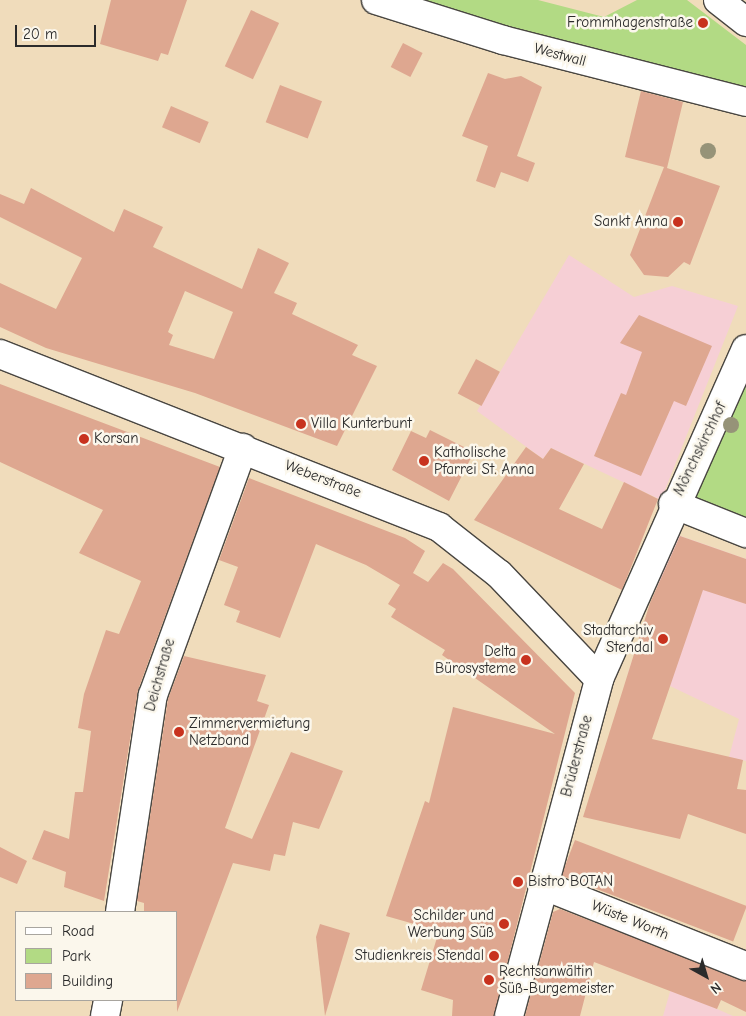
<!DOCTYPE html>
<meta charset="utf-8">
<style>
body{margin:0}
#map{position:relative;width:746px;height:1016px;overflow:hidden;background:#f0dcbb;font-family:"Comic Neue",sans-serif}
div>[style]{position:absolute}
.built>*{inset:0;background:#f6cfd5}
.green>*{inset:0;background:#b2da84}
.building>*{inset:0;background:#dea790;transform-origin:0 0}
.roads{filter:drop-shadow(1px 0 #494641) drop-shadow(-1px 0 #494641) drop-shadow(0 1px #494641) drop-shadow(0 -1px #494641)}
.street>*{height:28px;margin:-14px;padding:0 14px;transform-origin:14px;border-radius:14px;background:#fff}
.trees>*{width:16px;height:16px;margin:-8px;border-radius:50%;background:#969378}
.dots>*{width:14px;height:14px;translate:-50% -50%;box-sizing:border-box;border:2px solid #fbf7ec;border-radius:50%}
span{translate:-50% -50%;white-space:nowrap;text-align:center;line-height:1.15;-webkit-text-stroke:5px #fbf7ec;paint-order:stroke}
.poi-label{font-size:15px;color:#2b2b2b}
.right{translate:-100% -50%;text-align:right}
.left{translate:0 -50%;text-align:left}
.street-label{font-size:15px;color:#2b2b2b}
.legend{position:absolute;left:15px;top:911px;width:162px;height:90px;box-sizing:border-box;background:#fbf7ec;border:1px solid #a8a59f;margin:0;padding:6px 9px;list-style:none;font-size:15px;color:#2b2b2b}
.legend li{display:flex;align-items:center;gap:10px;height:25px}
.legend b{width:25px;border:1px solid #a8a59f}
.north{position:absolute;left:681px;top:951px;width:50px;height:50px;-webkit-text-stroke:4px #fbf7ec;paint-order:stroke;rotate:141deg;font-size:14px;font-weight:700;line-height:20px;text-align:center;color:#2b2b2b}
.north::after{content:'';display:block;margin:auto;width:18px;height:22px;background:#2b2b2b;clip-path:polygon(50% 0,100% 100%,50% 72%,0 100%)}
.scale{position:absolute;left:15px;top:25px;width:81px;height:22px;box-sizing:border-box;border:2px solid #2b2b2b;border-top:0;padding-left:6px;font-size:15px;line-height:18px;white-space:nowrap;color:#2b2b2b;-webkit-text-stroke:4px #fbf7ec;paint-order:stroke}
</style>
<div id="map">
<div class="built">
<i style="clip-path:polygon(569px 255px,634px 297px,672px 286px,738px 306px,661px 500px,551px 448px,543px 459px,477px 411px)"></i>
<i style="clip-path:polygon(675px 534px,746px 559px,746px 761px,729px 757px,739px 719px,670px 686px,628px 673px)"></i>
<i style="clip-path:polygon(672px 985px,717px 1009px,733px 1016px,663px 1016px)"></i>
</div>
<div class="green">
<i style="clip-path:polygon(407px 0,538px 0,604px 17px,637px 0,687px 0,746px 45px,746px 93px)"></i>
<i style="clip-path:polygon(746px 377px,746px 519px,695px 499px)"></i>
</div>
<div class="building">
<i style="clip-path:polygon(111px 0,187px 0,168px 55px,161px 53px,158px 61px,100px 44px)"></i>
<i style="left:251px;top:10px;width:31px;height:62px;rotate:25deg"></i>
<i style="left:403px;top:43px;width:22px;height:27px;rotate:27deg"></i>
<i style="clip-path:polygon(488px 73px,505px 79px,521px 76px,542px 87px,517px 156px,535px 163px,528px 182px,501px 172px,495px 188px,476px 181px,488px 146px,462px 136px)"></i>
<i style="left:280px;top:85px;width:45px;height:40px;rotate:21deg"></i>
<i style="clip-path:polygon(641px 91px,683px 102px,667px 168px,720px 186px,690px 265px,684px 262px,668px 277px,644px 275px,630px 255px,664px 167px,625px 157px)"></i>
<i style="left:171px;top:106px;width:41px;height:23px;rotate:23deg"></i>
<i style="clip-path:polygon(evenodd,31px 188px,114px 232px,124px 209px,163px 227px,153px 247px,242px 289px,258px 248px,289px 263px,274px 293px,297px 303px,292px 314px,358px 345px,352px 355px,377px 366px,337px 446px,195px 393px,46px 348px,0 327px,0 283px,56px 309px,82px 258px,0 217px,0 194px,24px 204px,31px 188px,185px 291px,233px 312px,214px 359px,169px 345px,173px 335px,168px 332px,185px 291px)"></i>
<i style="clip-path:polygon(639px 315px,712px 346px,686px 406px,674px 401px,641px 476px,594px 456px,621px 393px,626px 395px,642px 352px,620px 343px)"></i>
<i style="left:476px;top:359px;width:27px;height:39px;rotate:28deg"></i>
<i style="clip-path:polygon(0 384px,220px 467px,138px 690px,104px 901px,64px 887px,66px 872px,32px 859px,44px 830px,69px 839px,75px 792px,83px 792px,91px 731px,78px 728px,84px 694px,106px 630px,119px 634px,141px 581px,79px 553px,103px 510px,0 462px)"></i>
<i style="clip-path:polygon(430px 430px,474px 452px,449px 501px,392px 470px,411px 431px,426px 438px)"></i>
<i style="clip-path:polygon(526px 447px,543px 459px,551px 448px,584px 464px,559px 509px,602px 529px,624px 482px,658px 499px,622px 590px,474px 520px)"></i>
<i style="clip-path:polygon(249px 478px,405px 538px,425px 551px,413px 573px,428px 582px,443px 563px,453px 569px,575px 693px,494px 1016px,452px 1016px,453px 1000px,421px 990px,439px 931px,386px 916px,425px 801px,429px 803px,453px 707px,555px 734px,442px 655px,445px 650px,391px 617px,396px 609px,388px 604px,400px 585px,366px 565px,316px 544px,280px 638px,236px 622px,240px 611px,224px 605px,238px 567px,219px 560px)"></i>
<i style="clip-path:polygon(680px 536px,746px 559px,746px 604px,703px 590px,652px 739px,743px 760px,737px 789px,746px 790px,746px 834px,688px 814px,680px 839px,583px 817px,650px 603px)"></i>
<i style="clip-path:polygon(184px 656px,266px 675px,257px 701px,269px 705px,225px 828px,252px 839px,291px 752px,343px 771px,319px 829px,293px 822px,285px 856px,274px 854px,270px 871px,233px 863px,177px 1012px,176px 912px,144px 912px,144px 903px,137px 901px,168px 699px)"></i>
<i style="left:575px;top:840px;width:184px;height:38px;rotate:21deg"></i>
<i style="clip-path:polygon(0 847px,27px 861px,17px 884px,0 877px)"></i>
<i style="clip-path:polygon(560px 909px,746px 981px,746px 1012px,721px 1000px,717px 1009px,594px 962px,580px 1016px,525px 1016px,553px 912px)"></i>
<i style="clip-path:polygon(320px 924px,350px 933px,325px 1016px,316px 937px)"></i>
</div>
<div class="roads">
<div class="street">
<i style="left:376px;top:0;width:133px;rotate:17.5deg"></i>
<i style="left:503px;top:40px;width:251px;rotate:14.3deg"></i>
<i style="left:718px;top:0;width:36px;rotate:38deg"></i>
<i style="left:0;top:354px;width:472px;rotate:21.5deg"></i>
<i style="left:439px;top:527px;width:76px;rotate:38.1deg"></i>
<i style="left:499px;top:574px;width:145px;rotate:46.4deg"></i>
<i style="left:673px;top:504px;width:79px;rotate:21.7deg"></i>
<i style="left:542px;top:885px;width:219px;rotate:21.7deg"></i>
<i style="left:120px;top:912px;width:219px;rotate:-81.4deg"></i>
<i style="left:153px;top:695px;width:263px;rotate:-70deg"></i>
<i style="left:105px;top:1016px;width:16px;rotate:-79deg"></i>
<i style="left:509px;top:1016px;width:349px;rotate:-75deg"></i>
<i style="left:599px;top:679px;width:361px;rotate:-66deg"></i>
</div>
</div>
<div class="trees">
<i style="left:708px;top:151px"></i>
<i style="left:731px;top:425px"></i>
</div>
<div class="dots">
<i style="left:703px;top:23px;background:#c8321e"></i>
<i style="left:678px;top:222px;background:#c8321e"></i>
<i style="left:301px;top:424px;background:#c8321e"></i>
<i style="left:84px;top:439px;background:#c8321e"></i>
<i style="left:424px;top:461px;background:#c8321e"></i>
<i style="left:663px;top:639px;background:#c8321e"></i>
<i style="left:526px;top:660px;background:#c8321e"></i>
<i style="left:179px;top:732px;background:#c8321e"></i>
<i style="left:518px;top:882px;background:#c8321e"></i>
<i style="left:504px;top:924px;background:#c8321e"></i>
<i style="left:494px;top:956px;background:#c8321e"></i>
<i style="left:489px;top:980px;background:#c8321e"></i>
</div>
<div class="poi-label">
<span class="right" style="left:693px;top:23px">Frommhagenstraße</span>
<span class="right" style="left:668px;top:222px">Sankt Anna</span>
<span class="left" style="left:311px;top:424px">Villa Kunterbunt</span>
<span class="left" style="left:94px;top:439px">Korsan</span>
<span class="left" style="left:434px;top:461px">Katholische<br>Pfarrei St. Anna</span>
<span class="right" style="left:653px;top:639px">Stadtarchiv<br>Stendal</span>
<span class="right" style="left:516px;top:660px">Delta<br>Bürosysteme</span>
<span class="left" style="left:189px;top:732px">Zimmervermietung<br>Netzband</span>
<span class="left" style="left:528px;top:882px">Bistro BOTAN</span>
<span class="right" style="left:494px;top:924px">Schilder und<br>Werbung Süß</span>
<span class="right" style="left:484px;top:956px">Studienkreis Stendal</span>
<span class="left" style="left:499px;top:980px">Rechtsanwältin<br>Süß-Burgemeister</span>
</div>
<div class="street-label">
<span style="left:560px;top:55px;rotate:15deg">Westwall</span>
<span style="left:700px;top:449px;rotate:-64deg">Mönchskirchhof</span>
<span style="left:323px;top:479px;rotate:21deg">Weberstraße</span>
<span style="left:160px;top:675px;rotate:-74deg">Deichstraße</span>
<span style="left:577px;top:756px;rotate:-75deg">Brüderstraße</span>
<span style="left:630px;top:920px;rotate:22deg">Wüste Worth</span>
</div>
<ul class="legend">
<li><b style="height:6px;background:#fff"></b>Road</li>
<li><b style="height:14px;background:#b2da84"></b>Park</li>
<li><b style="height:14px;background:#dea790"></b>Building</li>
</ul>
<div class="north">N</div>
<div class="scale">20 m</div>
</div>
